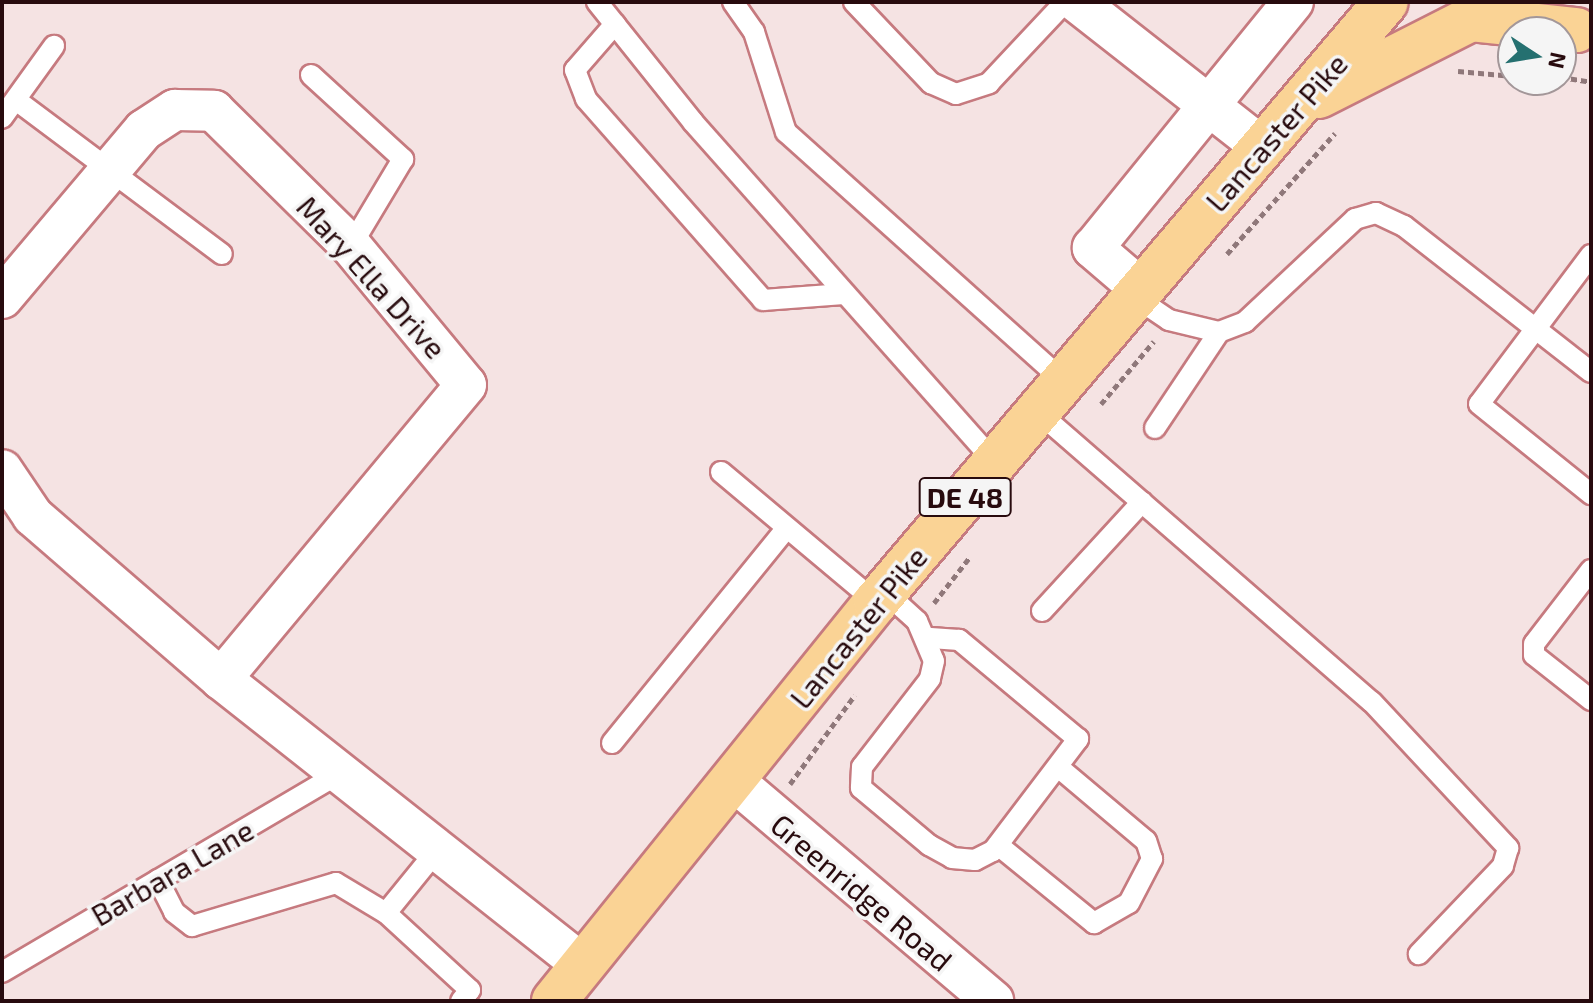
<!DOCTYPE html>
<style>
body{margin:0}
#map{position:relative;width:1593px;height:1003px;overflow:hidden;background:#f5e3e3;font-family:"Exo 2",sans-serif}
div>[style]{position:absolute}
.path>*{height:5px;margin-top:-2.5px;transform-origin:0;background:repeating-linear-gradient(90deg,#8f787a 0 6px,transparent 0 10px)}
.roads{filter:drop-shadow(2px 0 #c67a7f) drop-shadow(-2px 0 #c67a7f) drop-shadow(0 2px #c67a7f) drop-shadow(0 -2px #c67a7f)}
.lane>*{height:20px;margin:-10px;padding:0 10px;transform-origin:10px;border-radius:10px;background:#fff}
.street>*{height:40px;margin:-20px;padding:0 20px;transform-origin:20px;border-radius:20px;background:#fff}
.primary>*{height:44px;margin:-22px;padding:0 22px;transform-origin:22px;border-radius:22px;background:#fad395}
span{translate:-50% -50%;white-space:nowrap;text-align:center;line-height:1.15;-webkit-text-stroke:7px #f5f5f5;paint-order:stroke}
.shield-label span{padding:2px 6px;background:#f5f5f5;border:2px solid;border-radius:6px;-webkit-text-stroke-width:0}
.shield-label{font-size:28px;color:#280b0e;font-weight:700}
.street-label{font-size:30px;color:#280b0e}
.frame{position:absolute;inset:0;border:4px solid #280b0e;pointer-events:none}
.north{position:absolute;left:1497px;top:16px;width:80px;height:80px;box-sizing:border-box;background:#f5f5f5;border:2px solid #a39799;border-radius:50%;rotate:102deg;font-size:22px;font-weight:700;line-height:32px;text-align:center;color:#280b0e}
.north::after{content:'';display:block;margin:auto;width:28px;height:36px;background:#257070;clip-path:polygon(50% 0,100% 100%,50% 72%,0 100%)}
</style>
<div id="map">
<div class="path">
<i style="left:1458px;top:71px;width:55px;rotate:5.2deg"></i>
<i style="left:1561px;top:77px;width:30px;rotate:9deg"></i>
<i style="left:1227px;top:254px;width:162px;rotate:-48.2deg"></i>
<i style="left:1101px;top:404px;width:82px;rotate:-49.9deg"></i>
<i style="left:934px;top:603px;width:58px;rotate:-52deg"></i>
<i style="left:790px;top:784px;width:110px;rotate:-53.9deg"></i>
</div>
<div class="roads">
<div class="lane">
<i style="left:597px;top:2px;width:154px;rotate:51.3deg"></i>
<i style="left:693px;top:122px;width:455px;rotate:48.4deg"></i>
<i style="left:733px;top:2px;width:37px;rotate:55deg"></i>
<i style="left:754px;top:32px;width:105px;rotate:72.3deg"></i>
<i style="left:786px;top:132px;width:373px;rotate:41.9deg"></i>
<i style="left:854px;top:2px;width:112px;rotate:46.5deg"></i>
<i style="left:931px;top:83px;width:27px;rotate:24deg"></i>
<i style="left:956px;top:94px;width:35px;rotate:-18deg"></i>
<i style="left:989px;top:83px;width:111px;rotate:-46.8deg"></i>
<i style="left:615px;top:24px;width:61px;rotate:131deg"></i>
<i style="left:575px;top:70px;width:31px;rotate:69deg"></i>
<i style="left:586px;top:99px;width:268px;rotate:48.6deg"></i>
<i style="left:763px;top:300px;width:81px;rotate:-4.2deg"></i>
<i style="left:311px;top:75px;width:125px;rotate:42.4deg"></i>
<i style="left:403px;top:159px;width:101px;rotate:120.9deg"></i>
<i style="left:16px;top:100px;width:257px;rotate:36.8deg"></i>
<i style="left:2px;top:118px;width:89px;rotate:-54.2deg"></i>
<i style="left:1591px;top:255px;width:186px;rotate:126.9deg"></i>
<i style="left:1479px;top:404px;width:144px;rotate:38.8deg"></i>
<i style="left:1135px;top:297px;width:41px;rotate:34.1deg"></i>
<i style="left:1169px;top:320px;width:51px;rotate:13.5deg"></i>
<i style="left:1219px;top:332px;width:28px;rotate:-21deg"></i>
<i style="left:1245px;top:322px;width:151px;rotate:-43.1deg"></i>
<i style="left:1355px;top:219px;width:22px;rotate:-16deg"></i>
<i style="left:1376px;top:213px;width:31px;rotate:25deg"></i>
<i style="left:1404px;top:226px;width:237px;rotate:38deg"></i>
<i style="left:1038px;top:412px;width:442px;rotate:41deg"></i>
<i style="left:1372px;top:702px;width:200px;rotate:47deg"></i>
<i style="left:1508px;top:848px;width:19px;rotate:106deg"></i>
<i style="left:1503px;top:866px;width:122px;rotate:133.7deg"></i>
<i style="left:1155px;top:428px;width:115px;rotate:-56.3deg"></i>
<i style="left:721px;top:472px;width:202px;rotate:40deg"></i>
<i style="left:1591px;top:570px;width:93px;rotate:127.6deg"></i>
<i style="left:1534px;top:644px;width:11px;rotate:90deg"></i>
<i style="left:1534px;top:655px;width:73px;rotate:38.3deg"></i>
<i style="left:885px;top:592px;width:43px;rotate:42.2deg"></i>
<i style="left:917px;top:621px;width:43px;rotate:67deg"></i>
<i style="left:934px;top:661px;width:18px;rotate:103deg"></i>
<i style="left:930px;top:679px;width:111px;rotate:127.7deg"></i>
<i style="left:862px;top:767px;width:21px;rotate:93deg"></i>
<i style="left:861px;top:788px;width:89px;rotate:40deg"></i>
<i style="left:929px;top:845px;width:26px;rotate:29deg"></i>
<i style="left:952px;top:858px;width:23px;rotate:5deg"></i>
<i style="left:975px;top:860px;width:20px;rotate:-27deg"></i>
<i style="left:993px;top:851px;width:141px;rotate:-52.8deg"></i>
<i style="left:1078px;top:739px;width:155px;rotate:-140.2deg"></i>
<i style="left:959px;top:640px;width:32px;rotate:-176deg"></i>
<i style="left:1042px;top:611px;width:148px;rotate:-47.5deg"></i>
<i style="left:612px;top:743px;width:277px;rotate:-50.9deg"></i>
<i style="left:998px;top:845px;width:124px;rotate:39.1deg"></i>
<i style="left:1094px;top:923px;width:40px;rotate:-29.7deg"></i>
<i style="left:1129px;top:903px;width:50px;rotate:-62.4deg"></i>
<i style="left:1152px;top:859px;width:19px;rotate:-108deg"></i>
<i style="left:1146px;top:841px;width:115px;rotate:-139.9deg"></i>
<i style="left:438px;top:849px;width:82px;rotate:129.1deg"></i>
<i style="left:386px;top:913px;width:114px;rotate:42.5deg"></i>
<i style="left:470px;top:990px;width:14px;rotate:129deg"></i>
<i style="left:158px;top:880px;width:36px;rotate:63deg"></i>
<i style="left:174px;top:912px;width:23px;rotate:38deg"></i>
<i style="left:192px;top:926px;width:150px;rotate:-16.6deg"></i>
<i style="left:336px;top:883px;width:58px;rotate:31deg"></i>
<i style="left:2px;top:972px;width:394px;rotate:-30.5deg"></i>
</div>
<div class="street">
<i style="left:1077px;top:2px;width:236px;rotate:38.1deg"></i>
<i style="left:1142px;top:290px;width:65px;rotate:-139.4deg"></i>
<i style="left:1093px;top:248px;width:317px;rotate:-50.9deg"></i>
<i style="left:2px;top:298px;width:220px;rotate:-49.8deg"></i>
<i style="left:144px;top:130px;width:37px;rotate:-33deg"></i>
<i style="left:175px;top:110px;width:39px;rotate:1deg"></i>
<i style="left:214px;top:111px;width:192px;rotate:44.6deg"></i>
<i style="left:351px;top:246px;width:180px;rotate:50.4deg"></i>
<i style="left:466px;top:385px;width:383px;rotate:129.8deg"></i>
<i style="left:221px;top:679px;width:249px;rotate:-139.1deg"></i>
<i style="left:33px;top:516px;width:55px;rotate:-124deg"></i>
<i style="left:221px;top:679px;width:461px;rotate:38.3deg"></i>
<i style="left:734px;top:781px;width:340px;rotate:40.3deg"></i>
</div>
<div class="primary">
<i style="left:1319px;top:96px;width:170px;rotate:-26.9deg"></i>
<i style="left:1471px;top:19px;width:106px;rotate:6deg"></i>
<i style="left:554px;top:1001px;width:513px;rotate:-51.1deg"></i>
<i style="left:876px;top:602px;width:787px;rotate:-49.64deg"></i>
</div>
</div>
<div class="shield-label">
<span style="left:965px;top:497px">DE 48</span>
</div>
<div class="street-label">
<span style="left:1276px;top:132px;rotate:-49deg">Lancaster Pike</span>
<span style="left:372px;top:277px;rotate:48deg">Mary Ella Drive</span>
<span style="left:858px;top:627px;rotate:-51deg">Lancaster Pike</span>
<span style="left:172px;top:872px;rotate:-30deg">Barbara Lane</span>
<span style="left:862px;top:892px;rotate:40deg">Greenridge Road</span>
</div>
<div class="frame"></div>
<div class="north">N</div>
</div>
